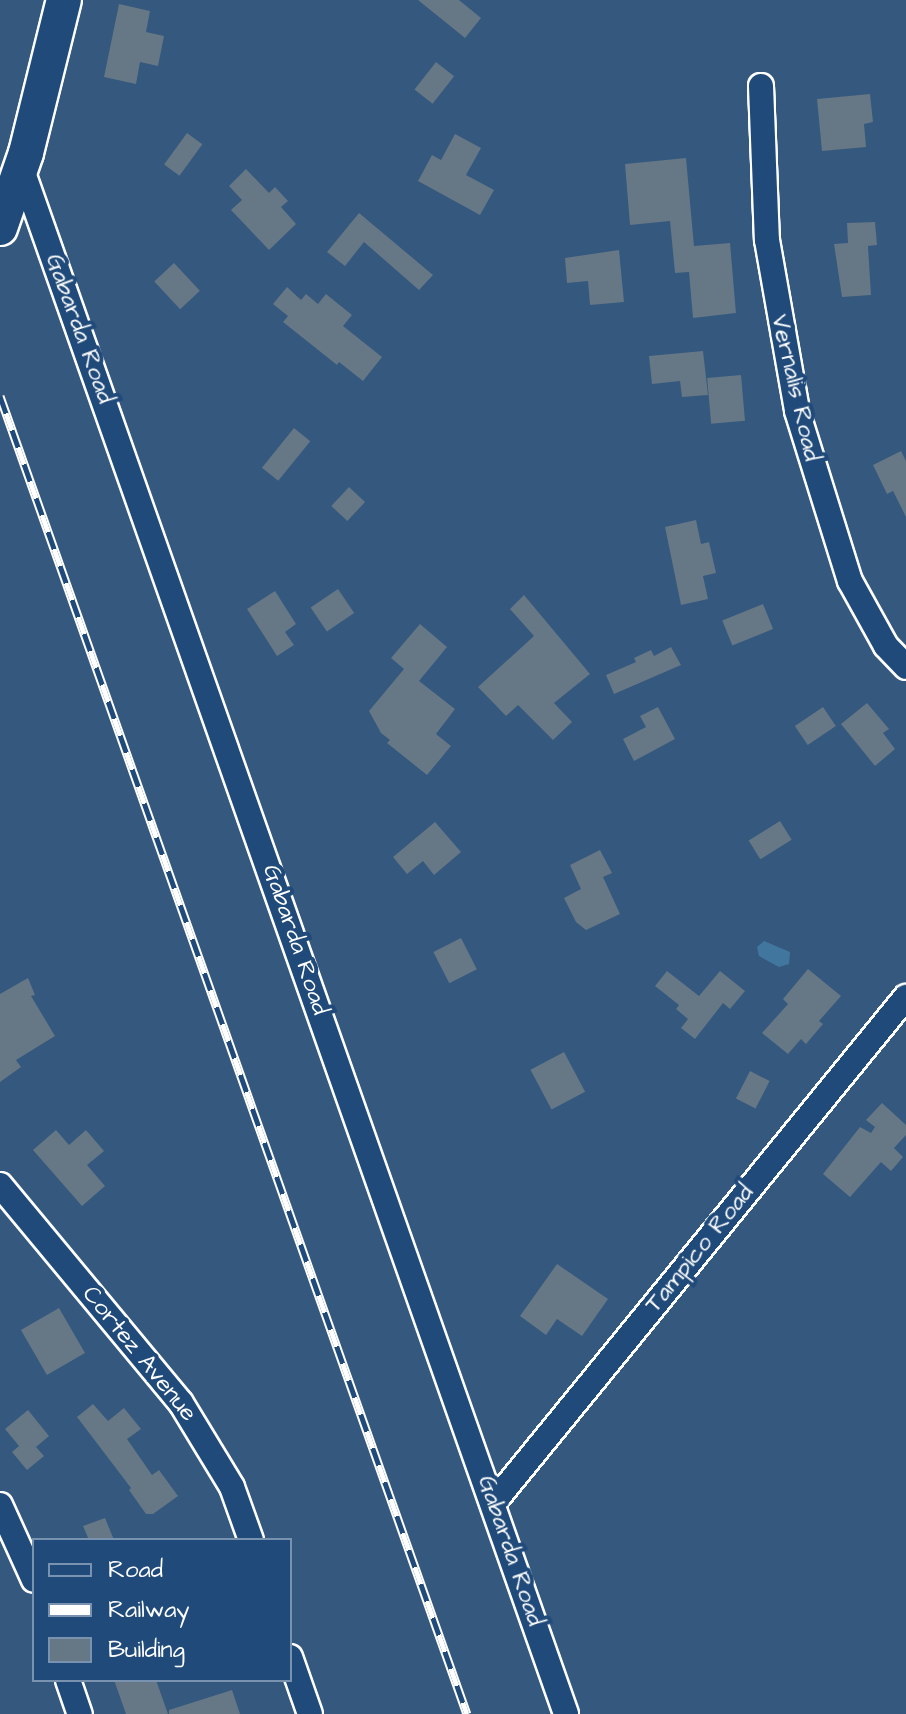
<!DOCTYPE html>
<style>
body{margin:0}
#map{position:relative;width:906px;height:1714px;overflow:hidden;background:#34587e;font-family:"Architects Daughter",sans-serif}
div>[style]{position:absolute}
.water>*{inset:0;background:#41779e}
.building>*{inset:0;background:#667786;transform-origin:0 0}
.roads{filter:drop-shadow(2px 0 #fff) drop-shadow(-2px 0 #fff) drop-shadow(0 2px #fff) drop-shadow(0 -2px #fff)}
.street>*{height:24px;margin:-12px;padding:0 12px;transform-origin:12px;border-radius:12px;background:#1f4a7a}
.secondary>*{height:34px;margin:-17px;padding:0 17px;transform-origin:17px;border-radius:17px;background:#1f4a7a}
.rail>*{height:9px;margin-top:-4.5px;transform-origin:0;background:repeating-linear-gradient(90deg,#1f4a7a 0 18px,#fff 0 36px);box-sizing:border-box;border-block:2px solid #fff}
span{translate:-50% -50%;white-space:nowrap;text-align:center;line-height:1.15;-webkit-text-stroke:8px #1f4a7a;paint-order:stroke}
.street-label{font-size:24px;color:#fff}
.legend{position:absolute;left:32px;top:1538px;width:260px;height:144px;box-sizing:border-box;background:#1f4a7a;border:2px solid #7992af;margin:0;padding:10px 14px;list-style:none;font-size:24px;color:#fff}
.legend li{display:flex;align-items:center;gap:16px;height:40px}
.legend b{width:40px;border:2px solid #7992af}
</style>
<div id="map">
<div class="water">
<i style="clip-path:polygon(764px 941px,790px 952px,789px 964px,779px 967px,759px 956px,757px 947px)"></i>
</div>
<div class="building">
<i style="clip-path:polygon(418px 0,459px 0,481px 18px,465px 38px)"></i>
<i style="clip-path:polygon(119px 4px,150px 11px,146px 32px,164px 36px,158px 66px,140px 62px,136px 84px,104px 77px)"></i>
<i style="left:436px;top:62px;width:23px;height:35px;rotate:38deg"></i>
<i style="clip-path:polygon(870px 94px,873px 122px,864px 124px,866px 147px,822px 151px,817px 99px)"></i>
<i style="left:187px;top:133px;width:19px;height:39px;rotate:36deg"></i>
<i style="clip-path:polygon(455px 134px,481px 148px,466px 175px,494px 190px,480px 215px,418px 181px,432px 155px,441px 160px)"></i>
<i style="clip-path:polygon(686px 158px,694px 246px,730px 243px,736px 313px,693px 318px,689px 272px,675px 273px,670px 221px,630px 225px,625px 164px)"></i>
<i style="clip-path:polygon(246px 169px,269px 193px,275px 187px,288px 201px,281px 207px,296px 224px,269px 250px,231px 210px,242px 200px,229px 186px)"></i>
<i style="clip-path:polygon(359px 213px,433px 275px,419px 290px,364px 242px,345px 266px,327px 252px)"></i>
<i style="clip-path:polygon(875px 222px,877px 245px,868px 246px,871px 295px,842px 297px,834px 244px,848px 243px,847px 223px)"></i>
<i style="clip-path:polygon(619px 250px,624px 302px,590px 305px,588px 281px,567px 283px,565px 258px)"></i>
<i style="left:174px;top:263px;width:38px;height:27px;rotate:47deg"></i>
<i style="clip-path:polygon(287px 287px,301px 300px,306px 294px,318px 304px,326px 294px,352px 315px,343px 326px,382px 357px,363px 381px,339px 362px,337px 365px,283px 322px,288px 316px,273px 304px)"></i>
<i style="clip-path:polygon(703px 351px,708px 395px,682px 397px,680px 381px,652px 384px,649px 356px)"></i>
<i style="left:741px;top:375px;width:46px;height:34px;rotate:85deg"></i>
<i style="left:294px;top:428px;width:21px;height:51px;rotate:39deg"></i>
<i style="clip-path:polygon(901px 451px,906px 461px,906px 517px,893px 491px,887px 494px,873px 465px)"></i>
<i style="left:349px;top:487px;width:22px;height:26px;rotate:43deg"></i>
<i style="clip-path:polygon(696px 520px,701px 544px,709px 542px,716px 573px,703px 576px,708px 599px,681px 605px,665px 527px)"></i>
<i style="left:338px;top:589px;width:29px;height:33px;rotate:56deg"></i>
<i style="clip-path:polygon(275px 591px,296px 624px,285px 632px,294px 645px,277px 656px,247px 609px)"></i>
<i style="clip-path:polygon(524px 595px,590px 674px,554px 703px,572px 722px,553px 740px,518px 705px,506px 716px,478px 687px,534px 636px,510px 609px)"></i>
<i style="left:763px;top:604px;width:27px;height:44px;rotate:68deg"></i>
<i style="clip-path:polygon(420px 624px,447px 647px,419px 681px,455px 709px,436px 734px,451px 746px,427px 775px,387px 743px,390px 740px,381px 733px,369px 711px,404px 669px,391px 658px)"></i>
<i style="clip-path:polygon(671px 647px,681px 665px,614px 694px,606px 675px,636px 662px,634px 658px,651px 650px,654px 656px)"></i>
<i style="clip-path:polygon(867px 703px,889px 729px,883px 733px,895px 749px,875px 766px,841px 724px)"></i>
<i style="clip-path:polygon(658px 707px,675px 739px,634px 761px,623px 739px,646px 727px,640px 716px)"></i>
<i style="left:823px;top:707px;width:23px;height:34px;rotate:56deg"></i>
<i style="left:780px;top:821px;width:22px;height:37px;rotate:58deg"></i>
<i style="clip-path:polygon(435px 822px,461px 852px,434px 875px,423px 861px,407px 874px,393px 857px)"></i>
<i style="clip-path:polygon(600px 850px,612px 873px,603px 877px,620px 914px,586px 930px,576px 922px,564px 898px,581px 889px,570px 865px)"></i>
<i style="left:461px;top:938px;width:35px;height:31px;rotate:63deg"></i>
<i style="clip-path:polygon(808px 969px,841px 996px,819px 1021px,823px 1024px,806px 1044px,801px 1039px,788px 1054px,762px 1033px,788px 1004px,783px 999px)"></i>
<i style="clip-path:polygon(667px 971px,699px 996px,720px 971px,745px 991px,730px 1009px,723px 1003px,695px 1039px,681px 1028px,688px 1019px,676px 1009px,679px 1005px,655px 986px)"></i>
<i style="clip-path:polygon(28px 978px,35px 995px,31px 996px,55px 1036px,16px 1060px,21px 1067px,0 1082px,0 994px)"></i>
<i style="left:564px;top:1052px;width:45px;height:38px;rotate:62deg"></i>
<i style="left:750px;top:1071px;width:22px;height:31px;rotate:27deg"></i>
<i style="clip-path:polygon(882px 1103px,906px 1125px,906px 1135px,894px 1148px,903px 1157px,891px 1171px,881px 1162px,850px 1197px,823px 1174px,860px 1127px,871px 1133px,875px 1127px,866px 1120px)"></i>
<i style="clip-path:polygon(56px 1130px,69px 1145px,86px 1130px,104px 1151px,87px 1165px,105px 1186px,82px 1206px,33px 1150px)"></i>
<i style="clip-path:polygon(557px 1264px,608px 1299px,582px 1336px,557px 1319px,546px 1335px,520px 1316px)"></i>
<i style="left:59px;top:1308px;width:52px;height:44px;rotate:60deg"></i>
<i style="clip-path:polygon(93px 1404px,108px 1421px,124px 1408px,141px 1429px,127px 1439px,152px 1475px,159px 1470px,178px 1496px,153px 1514px,146px 1514px,129px 1490px,131px 1488px,77px 1417px)"></i>
<i style="clip-path:polygon(28px 1410px,49px 1436px,36px 1447px,44px 1456px,27px 1470px,12px 1452px,19px 1446px,5px 1429px)"></i>
<i style="clip-path:polygon(105px 1518px,114px 1540px,89px 1540px,83px 1526px)"></i>
<i style="clip-path:polygon(114px 1680px,156px 1680px,168px 1714px,126px 1714px)"></i>
<i style="clip-path:polygon(232px 1690px,240px 1714px,169px 1714px,169px 1710px)"></i>
</div>
<div class="roads">
<div class="street">
<i style="left:761px;top:86px;width:154px;rotate:87.8deg"></i>
<i style="left:767px;top:240px;width:174px;rotate:80deg"></i>
<i style="left:797px;top:411px;width:178px;rotate:72.7deg"></i>
<i style="left:850px;top:581px;width:74px;rotate:61deg"></i>
<i style="left:886px;top:646px;width:29px;rotate:46deg"></i>
<i style="left:21px;top:167px;width:1640px;rotate:70.59deg"></i>
<i style="left:0;top:1185px;width:283px;rotate:50.3deg"></i>
<i style="left:181px;top:1403px;width:98px;rotate:58.7deg"></i>
<i style="left:232px;top:1487px;width:56px;rotate:70.3deg"></i>
<i style="left:494px;top:1502px;width:652px;rotate:-50.79deg"></i>
<i style="left:0;top:1505px;width:82px;rotate:65.6deg"></i>
<i style="left:290px;top:1657px;width:60px;rotate:70.7deg"></i>
<i style="left:68px;top:1680px;width:36px;rotate:71deg"></i>
</div>
<div class="secondary">
<i style="left:0;top:228px;width:79px;rotate:-70.9deg"></i>
<i style="left:26px;top:153px;width:158px;rotate:-76.1deg"></i>
</div>
</div>
<div class="rail">
<i style="left:0;top:396px;width:1398px;rotate:70.49deg"></i>
</div>
<div class="street-label">
<span style="left:79px;top:329px;rotate:70deg">Gabarda Road</span>
<span style="left:795px;top:388px;rotate:77deg">Vernalis Road</span>
<span style="left:295px;top:940px;rotate:71deg">Gabarda Road</span>
<span style="left:700px;top:1249px;rotate:-51deg">Tampico Road</span>
<span style="left:139px;top:1354px;rotate:51deg">Cortez Avenue</span>
<span style="left:510px;top:1551px;rotate:71deg">Gabarda Road</span>
</div>
<ul class="legend">
<li><b style="height:10px;background:#1f4a7a"></b>Road</li>
<li><b style="height:10px;background:#fff"></b>Railway</li>
<li><b style="height:22px;background:#667786"></b>Building</li>
</ul>
</div>
